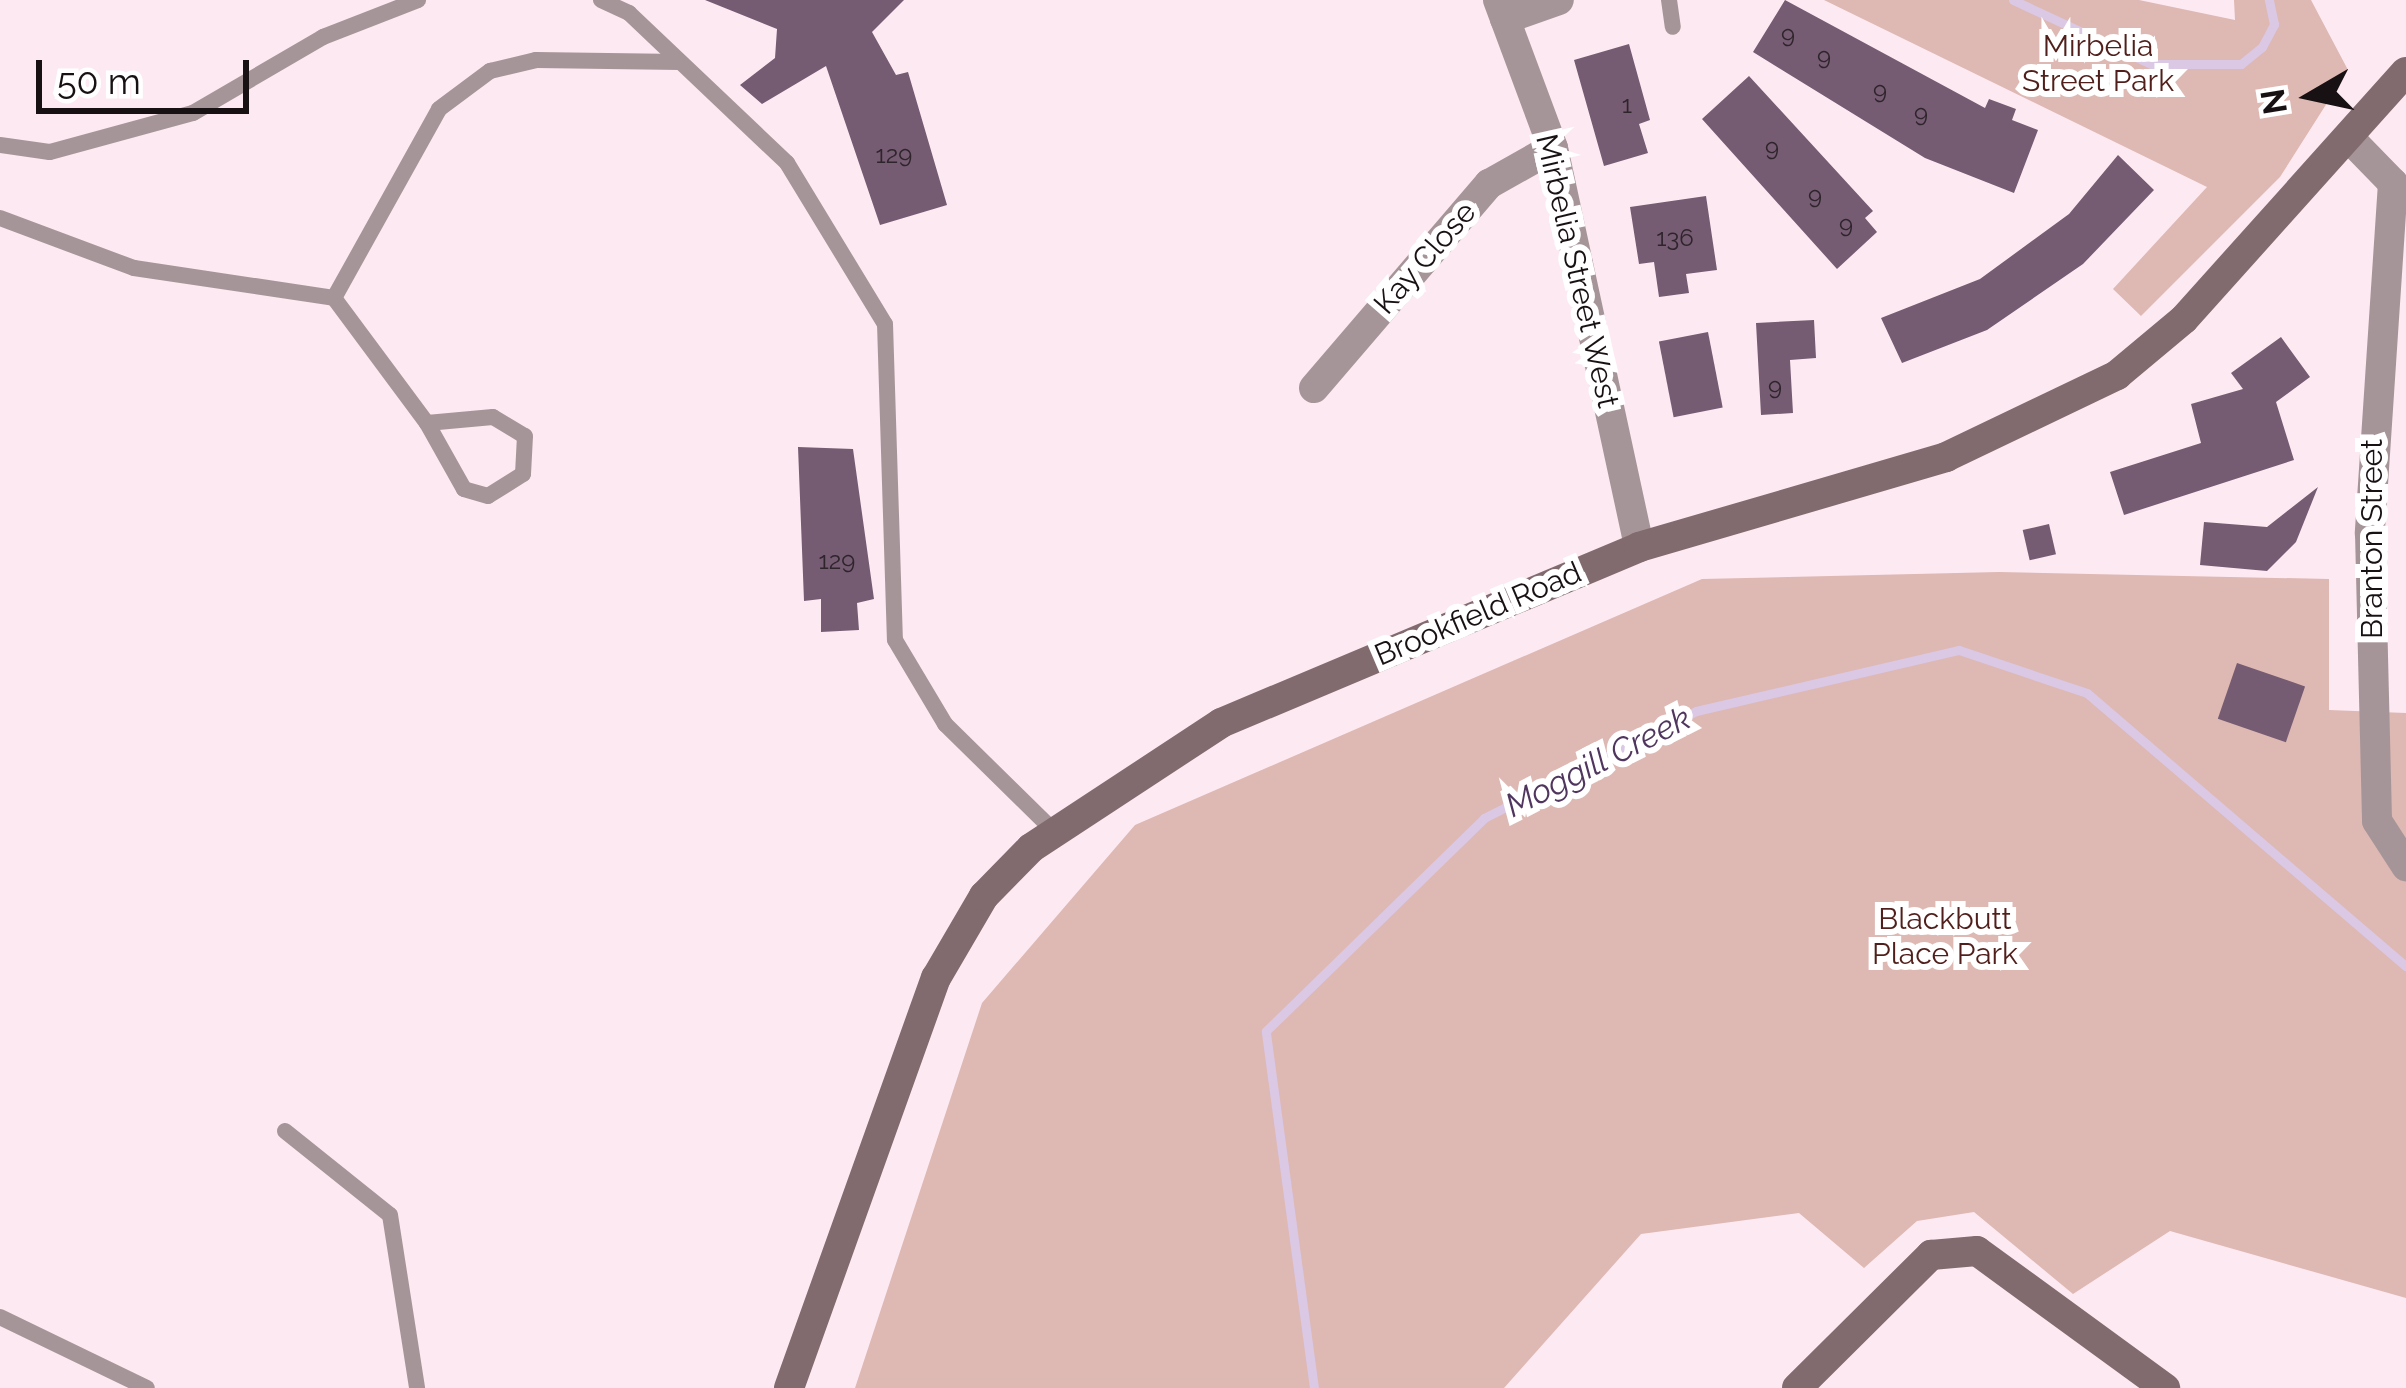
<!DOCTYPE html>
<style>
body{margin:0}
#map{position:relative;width:2406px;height:1388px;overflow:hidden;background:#fde9f2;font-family:Raleway,sans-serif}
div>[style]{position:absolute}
.green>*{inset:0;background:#deb8b3}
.stream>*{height:9px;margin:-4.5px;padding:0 4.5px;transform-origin:4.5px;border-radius:4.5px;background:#dac8e5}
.building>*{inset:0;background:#755c72;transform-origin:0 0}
.lane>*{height:16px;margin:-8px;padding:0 8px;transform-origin:8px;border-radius:8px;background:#a69598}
.street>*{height:30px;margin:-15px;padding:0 15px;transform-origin:15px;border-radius:15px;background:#a69598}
.secondary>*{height:30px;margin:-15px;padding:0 15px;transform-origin:15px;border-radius:15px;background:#826b6e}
span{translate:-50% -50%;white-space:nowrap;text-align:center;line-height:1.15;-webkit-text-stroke:12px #fff;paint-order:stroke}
.number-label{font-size:24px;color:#2f242c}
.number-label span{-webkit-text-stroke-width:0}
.park-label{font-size:30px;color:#511f1b}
.street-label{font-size:30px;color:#181114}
.water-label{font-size:33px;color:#50365f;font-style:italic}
.north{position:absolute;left:2250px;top:36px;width:120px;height:120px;-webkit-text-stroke:9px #fff;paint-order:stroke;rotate:261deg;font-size:33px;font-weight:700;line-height:48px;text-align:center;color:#181114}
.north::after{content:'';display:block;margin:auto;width:42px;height:54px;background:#181114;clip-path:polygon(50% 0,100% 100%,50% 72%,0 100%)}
.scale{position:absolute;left:36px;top:60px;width:213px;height:54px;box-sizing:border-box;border:6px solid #181114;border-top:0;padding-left:15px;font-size:36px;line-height:42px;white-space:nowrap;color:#181114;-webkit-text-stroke:9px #fff;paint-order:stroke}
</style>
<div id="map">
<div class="green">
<i style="clip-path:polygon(1824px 0,2139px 0,2235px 20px,2234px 0,2311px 0,2348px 70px,2280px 177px,2141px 316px,2113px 289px,2207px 187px)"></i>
<i style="clip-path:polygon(1999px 572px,2329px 579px,2329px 710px,2406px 713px,2406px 1298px,2170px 1231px,2073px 1294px,1974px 1212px,1917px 1221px,1864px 1268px,1799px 1213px,1641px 1234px,1504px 1388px,855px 1388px,982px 1003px,1135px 825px,1702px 579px)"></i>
</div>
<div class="stream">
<i style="left:2013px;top:0;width:152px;rotate:24.9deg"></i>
<i style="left:2151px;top:64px;width:90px"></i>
<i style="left:2241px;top:64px;width:27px;rotate:-39deg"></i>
<i style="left:2262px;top:47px;width:26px;rotate:-62deg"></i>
<i style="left:2274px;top:24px;width:25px;rotate:-102deg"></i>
<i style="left:1314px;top:1388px;width:360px;rotate:-97.7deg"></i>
<i style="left:1266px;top:1031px;width:305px;rotate:-44.3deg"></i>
<i style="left:1484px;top:818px;width:237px;rotate:-26.8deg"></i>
<i style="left:1696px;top:711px;width:270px;rotate:-13.1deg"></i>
<i style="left:1959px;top:650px;width:135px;rotate:18.6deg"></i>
<i style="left:2087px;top:693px;width:420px;rotate:40.6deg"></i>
</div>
<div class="building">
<i style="clip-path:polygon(705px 0,904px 0,872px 32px,896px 75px,908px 72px,947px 205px,880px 225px,826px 66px,762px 104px,740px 85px,775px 58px,777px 29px)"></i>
<i style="clip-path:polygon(1785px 0,1985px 108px,1989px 99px,2016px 109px,2012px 120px,2038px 130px,2014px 193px,1925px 158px,1753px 52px)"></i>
<i style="clip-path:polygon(1629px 44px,1650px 120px,1639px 124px,1648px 153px,1604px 166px,1574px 60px)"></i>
<i style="clip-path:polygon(1749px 76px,1873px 211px,1865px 218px,1877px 232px,1837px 269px,1702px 119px)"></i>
<i style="clip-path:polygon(2118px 155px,2154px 190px,2083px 264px,1987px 330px,1902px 363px,1881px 318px,1980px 279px,2069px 214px)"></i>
<i style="clip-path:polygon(1706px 196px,1717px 270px,1686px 274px,1689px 293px,1659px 297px,1654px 262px,1639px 264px,1630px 207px)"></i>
<i style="clip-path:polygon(1814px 320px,1816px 358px,1790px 360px,1793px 413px,1761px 415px,1756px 323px)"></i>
<i style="left:1708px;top:332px;width:77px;height:50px;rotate:79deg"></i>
<i style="clip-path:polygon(2281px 337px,2310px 377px,2276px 402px,2294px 460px,2124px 515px,2110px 472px,2201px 443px,2191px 404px,2243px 389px,2231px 373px)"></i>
<i style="clip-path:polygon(798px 447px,853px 449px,874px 599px,857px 603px,859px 630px,821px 632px,821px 599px,804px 601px)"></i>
<i style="clip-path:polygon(2318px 487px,2296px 542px,2267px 571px,2200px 565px,2204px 522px,2267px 527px)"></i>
<i style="left:2049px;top:524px;width:31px;height:27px;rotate:77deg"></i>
<i style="left:2237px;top:663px;width:72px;height:59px;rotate:19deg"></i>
</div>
<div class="lane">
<i style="left:601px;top:0;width:31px;rotate:25deg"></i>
<i style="left:629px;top:13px;width:218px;rotate:43.5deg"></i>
<i style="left:787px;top:163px;width:188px;rotate:58.7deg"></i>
<i style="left:885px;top:324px;width:316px;rotate:88.2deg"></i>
<i style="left:895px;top:640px;width:98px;rotate:59.2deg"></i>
<i style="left:945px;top:724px;width:153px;rotate:44.5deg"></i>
<i style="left:1669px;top:0;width:27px;rotate:82deg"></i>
<i style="left:0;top:145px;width:50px;rotate:8deg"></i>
<i style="left:50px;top:152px;width:148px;rotate:-15.3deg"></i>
<i style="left:193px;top:113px;width:151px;rotate:-30.3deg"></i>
<i style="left:323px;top:37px;width:102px;rotate:-21.3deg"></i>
<i style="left:0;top:218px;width:143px;rotate:20.5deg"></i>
<i style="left:134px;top:268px;width:202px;rotate:8.5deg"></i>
<i style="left:334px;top:298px;width:216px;rotate:-60.9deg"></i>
<i style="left:439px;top:109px;width:64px;rotate:-36.7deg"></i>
<i style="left:490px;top:71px;width:47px;rotate:-13.4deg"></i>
<i style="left:536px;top:60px;width:144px;rotate:0.8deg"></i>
<i style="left:334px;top:298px;width:156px;rotate:53.4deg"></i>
<i style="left:427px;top:423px;width:66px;rotate:-5.2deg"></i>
<i style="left:493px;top:417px;width:37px;rotate:31deg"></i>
<i style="left:525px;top:436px;width:38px;rotate:93deg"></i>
<i style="left:523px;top:474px;width:41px;rotate:147.8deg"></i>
<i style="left:488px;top:496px;width:25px;rotate:-164deg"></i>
<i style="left:464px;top:489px;width:76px;rotate:-119.3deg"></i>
<i style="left:285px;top:1131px;width:134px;rotate:38.7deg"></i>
<i style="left:390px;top:1215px;width:175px;rotate:81.1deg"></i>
<i style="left:0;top:1317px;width:163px;rotate:25.8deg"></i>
</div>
<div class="street">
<i style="left:1498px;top:0;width:158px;rotate:69.6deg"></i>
<i style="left:1553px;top:148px;width:408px;rotate:77.8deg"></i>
<i style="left:1505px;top:19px;width:57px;rotate:-19.4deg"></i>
<i style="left:2351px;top:140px;width:60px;rotate:45.7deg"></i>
<i style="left:2393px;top:183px;width:351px;rotate:93.8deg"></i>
<i style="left:2370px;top:533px;width:288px;rotate:88.6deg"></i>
<i style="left:2377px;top:821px;width:54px;rotate:57.2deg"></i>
<i style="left:1314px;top:388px;width:269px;rotate:-49.4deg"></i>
<i style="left:1489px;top:184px;width:73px;rotate:-29.4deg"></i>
</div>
<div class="secondary">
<i style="left:789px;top:1388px;width:436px;rotate:-70.3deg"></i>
<i style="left:936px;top:978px;width:95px;rotate:-59.7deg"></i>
<i style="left:984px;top:896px;width:67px;rotate:-45.6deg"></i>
<i style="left:1031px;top:848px;width:227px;rotate:-33.3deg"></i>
<i style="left:1221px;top:723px;width:454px;rotate:-22.8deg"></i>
<i style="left:1639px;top:547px;width:320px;rotate:-16.3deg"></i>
<i style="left:1946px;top:457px;width:190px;rotate:-25.6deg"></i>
<i style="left:2117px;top:375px;width:87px;rotate:-39.9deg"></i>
<i style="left:2184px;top:319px;width:332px;rotate:-48.1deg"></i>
<i style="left:1797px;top:1388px;width:189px;rotate:-44.8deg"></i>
<i style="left:1931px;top:1255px;width:46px;rotate:-5deg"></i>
<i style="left:1977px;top:1251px;width:233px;rotate:36.1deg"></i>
</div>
<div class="number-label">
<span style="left:1788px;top:35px">9</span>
<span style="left:1824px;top:57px">9</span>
<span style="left:1880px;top:91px">9</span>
<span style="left:1627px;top:105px">1</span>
<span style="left:1921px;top:114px">9</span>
<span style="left:1772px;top:148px">9</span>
<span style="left:894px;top:155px">129</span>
<span style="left:1815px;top:196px">9</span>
<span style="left:1846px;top:225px">9</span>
<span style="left:1675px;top:238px">136</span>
<span style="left:1775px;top:387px">9</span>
<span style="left:837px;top:561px">129</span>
</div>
<div class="park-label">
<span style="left:2098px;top:63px">Mirbelia<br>Street Park</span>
<span style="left:1945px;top:936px">Blackbutt<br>Place Park</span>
</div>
<div class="street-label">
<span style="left:1425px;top:258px;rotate:-49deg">Kay Close</span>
<span style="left:1577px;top:271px;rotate:77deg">Mirbelia Street West</span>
<span style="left:2372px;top:539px;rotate:-90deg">Branton Street</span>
<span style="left:1478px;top:614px;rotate:-23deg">Brookfield Road</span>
</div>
<div class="water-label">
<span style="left:1598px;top:762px;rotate:-27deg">Moggill Creek</span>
</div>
<div class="north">N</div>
<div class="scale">50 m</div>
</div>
